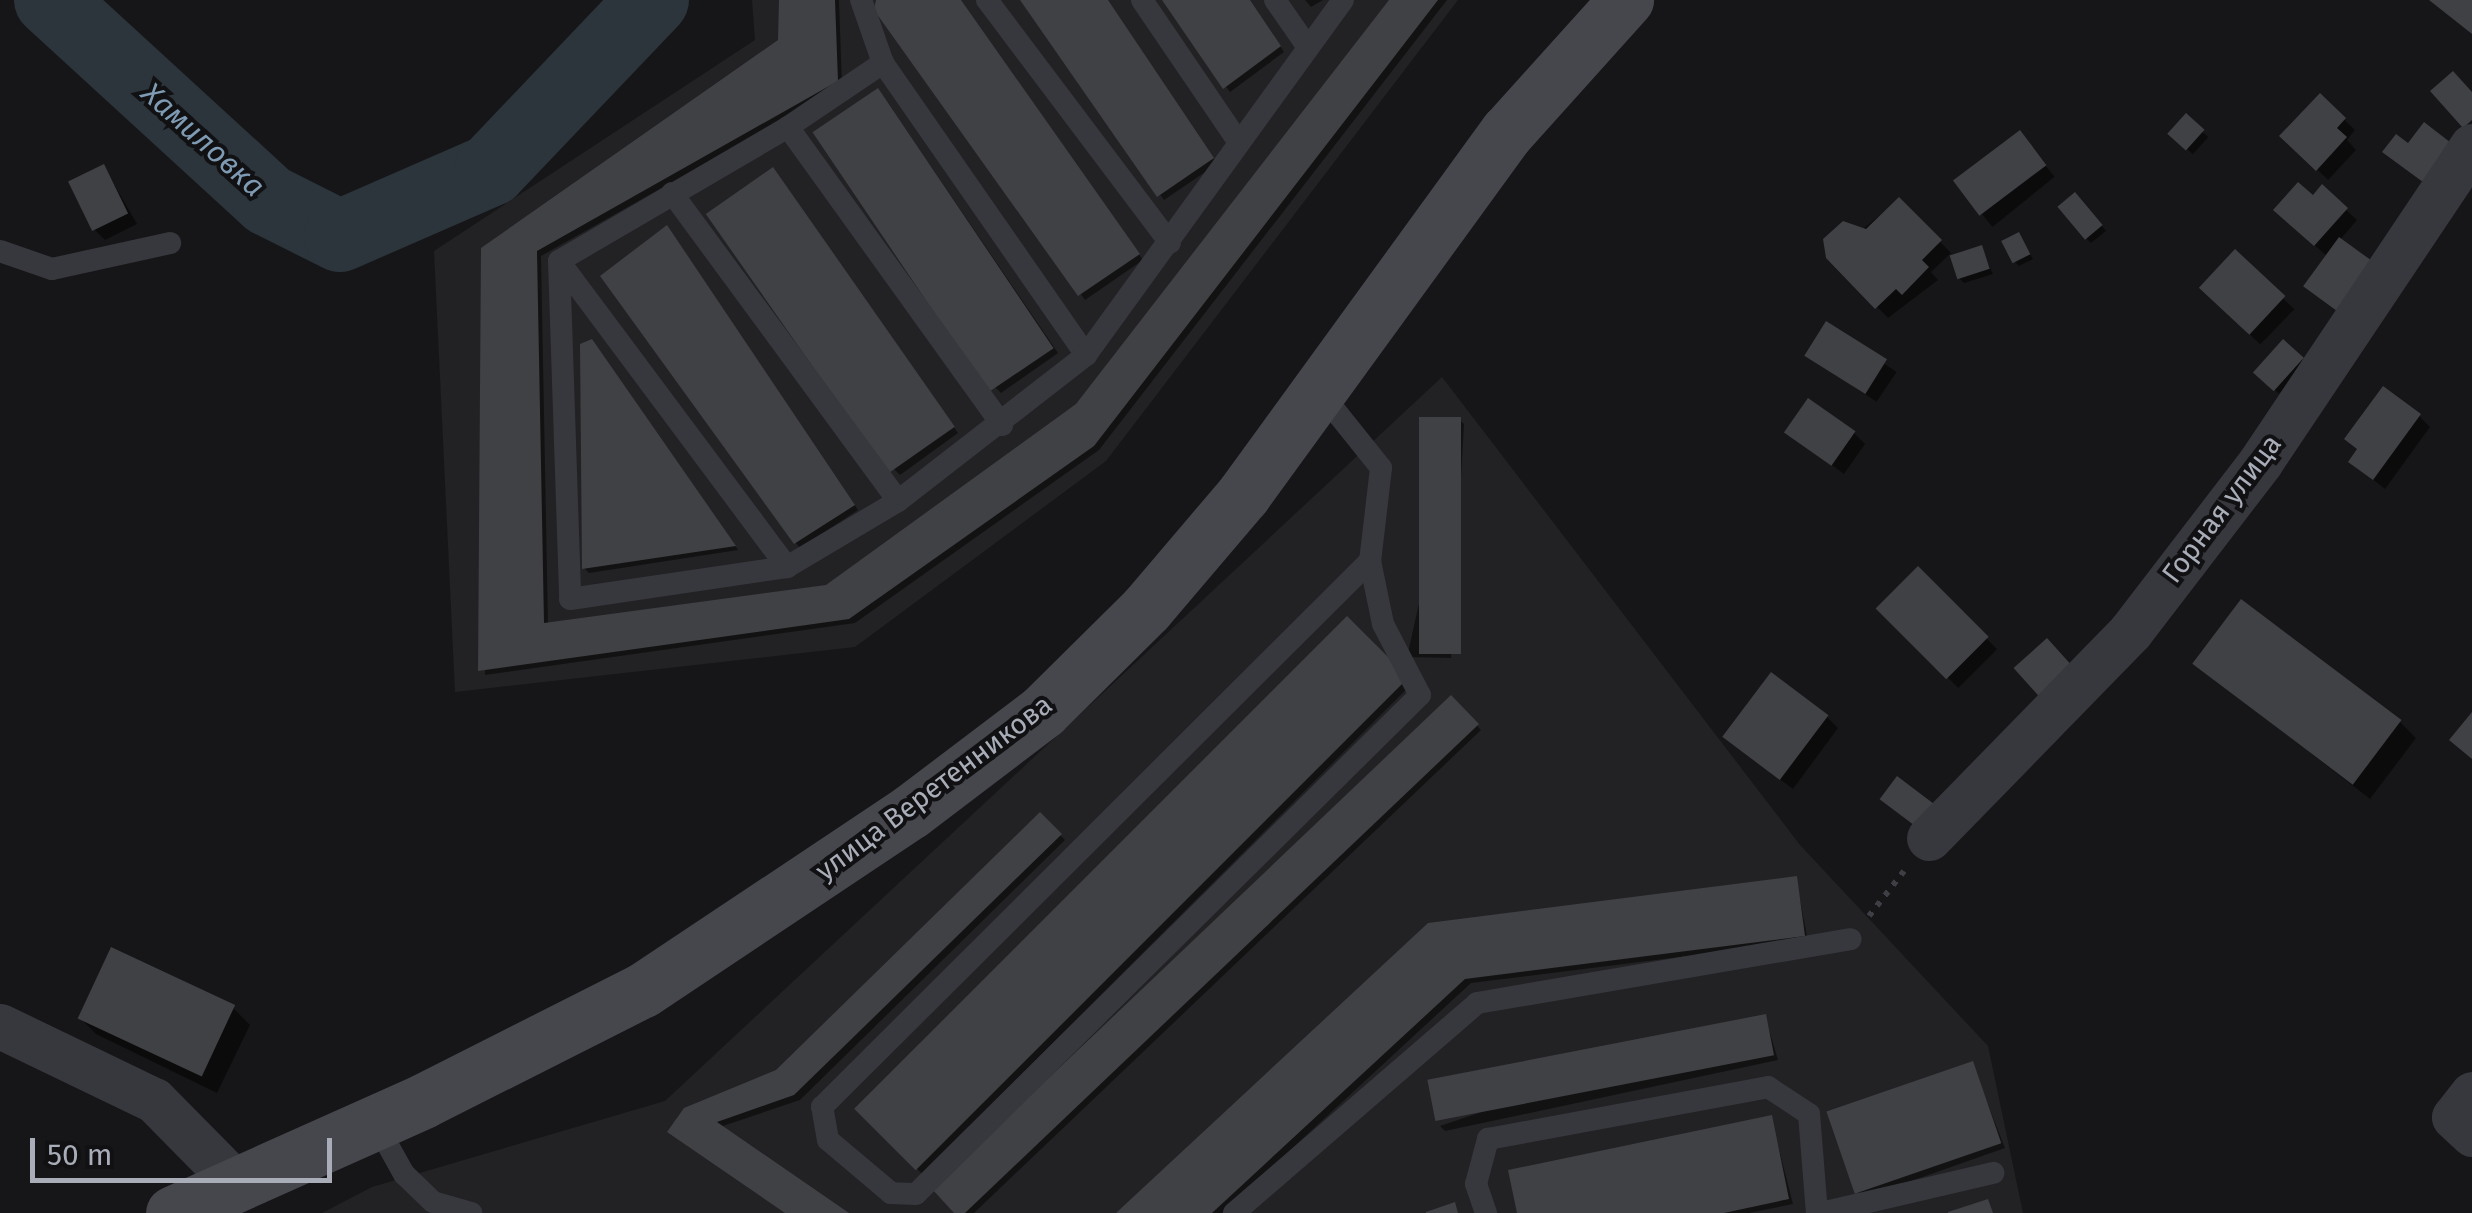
<!DOCTYPE html>
<meta charset="utf-8">
<style>
body{margin:0}
#map{position:relative;width:2472px;height:1213px;overflow:hidden;background:#161618;font-family:"Fira Sans",sans-serif}
div>[style]{position:absolute}
.built>*{inset:0;background:#222225}
.shadow>*{inset:0;background:#0007;transform-origin:0 0}
.river>*{height:72px;margin:-36px;padding:0 36px;transform-origin:36px;border-radius:36px;background:#2c353c}
.building>*{inset:0;background:#404145;transform-origin:0 0}
.path>*{height:6px;margin-top:-3px;transform-origin:0;background:repeating-linear-gradient(90deg,#3d3f44 0 5px,transparent 0 13px)}
.service>*{height:22px;margin:-11px;padding:0 11px;transform-origin:11px;border-radius:11px;background:#37383d}
.minor>*{height:45px;margin:-22.5px;padding:0 22.5px;transform-origin:22.5px;border-radius:22.5px;background:#37383d}
.secondary>*{height:55px;margin:-27.5px;padding:0 27.5px;transform-origin:27.5px;border-radius:27.5px;background:#45474d}
span{translate:-50% -50%;white-space:nowrap;text-align:center;line-height:1.15;-webkit-text-stroke:8px #111113;paint-order:stroke}
.street-label{font-size:28px;color:#a8adb8}
.water-label{font-size:30px;color:#7f9bb3;font-style:italic}
.scale{position:absolute;left:30px;top:1138px;width:302px;height:45px;box-sizing:border-box;border:5px solid #a8adb8;border-top:0;padding-left:12px;font-size:30px;line-height:35px;white-space:nowrap;color:#a8adb8;-webkit-text-stroke:8px #111113;paint-order:stroke}
</style>
<div id="map">
<div class="built">
<i style="clip-path:polygon(752px 0,1458px 0,1106px 461px,855px 647px,455px 692px,434px 251px,755px 40px)"></i>
<i style="clip-path:polygon(1442px 377px,1800px 845px,1988px 1046px,2023px 1213px,322px 1213px,372px 1187px,665px 1101px)"></i>
</div>
<div class="shadow">
<i style="clip-path:polygon(781px 0,839px 0,842px 86px,541px 256px,548px 625px,827px 587px,1078px 406px,1392px 0,1447px 0,1099px 450px,855px 623px,485px 675px,484px 250px,780px 41px)"></i>
<i style="clip-path:polygon(878px 0,959px 0,1143px 260px,1085px 300px,877px 9px)"></i>
<i style="clip-path:polygon(1024px 0,1107px 0,1217px 164px,1164px 200px)"></i>
<i style="clip-path:polygon(1165px 0,1249px 0,1284px 52px,1230px 92px)"></i>
<i style="clip-path:polygon(1305px 0,1323px 0,1311px 7px)"></i>
<i style="clip-path:polygon(883px 96px,1058px 353px,1001px 393px,996px 388px)"></i>
<i style="clip-path:polygon(2320px 96px,2355px 130px,2347px 140px,2356px 150px,2328px 180px,2283px 136px)"></i>
<i style="left:2186px;top:117px;width:30px;height:23px;rotate:42deg"></i>
<i style="left:2020px;top:134px;width:55px;height:80px;rotate:51deg"></i>
<i style="clip-path:polygon(104px 167px,137px 224px,105px 240px,94px 229px)"></i>
<i style="clip-path:polygon(778px 176px,958px 433px,900px 475px,895px 470px)"></i>
<i style="clip-path:polygon(2322px 188px,2357px 220px,2339px 241px,2350px 320px,2307px 287px,2328px 257px,2287px 221px)"></i>
<i style="clip-path:polygon(1899px 200px,1951px 253px,1931px 272px,1938px 280px,1888px 318px,1828px 257px)"></i>
<i style="clip-path:polygon(2080px 200px,2106px 231px,2091px 243px,2086px 238px)"></i>
<i style="clip-path:polygon(671px 233px,858px 510px,800px 548px,796px 543px)"></i>
<i style="clip-path:polygon(2018px 235px,2033px 259px,2019px 266px,2014px 261px)"></i>
<i style="clip-path:polygon(1981px 248px,1993px 274px,1964px 283px,1959px 278px)"></i>
<i style="left:2236px;top:253px;width:81px;height:49px;rotate:44deg"></i>
<i style="left:1827px;top:325px;width:84px;height:36px;rotate:34deg"></i>
<i style="left:2283px;top:342px;width:33px;height:40px;rotate:44deg"></i>
<i style="clip-path:polygon(597px 347px,738px 550px,589px 573px,584px 568px)"></i>
<i style="clip-path:polygon(2419px 416px,2430px 427px,2385px 489px,2351px 462px)"></i>
<i style="clip-path:polygon(1460px 420px,1464px 424px,1451px 658px,1407px 657px)"></i>
<i style="clip-path:polygon(1787px 432px,1854px 433px,1865px 444px,1844px 474px)"></i>
<i style="left:1918px;top:570px;width:112px;height:55px;rotate:45deg"></i>
<i style="left:1347px;top:620px;width:91px;height:692px;rotate:45deg"></i>
<i style="clip-path:polygon(2195px 663px,2400px 722px,2416px 738px,2370px 799px)"></i>
<i style="clip-path:polygon(1451px 698px,1481px 730px,974px 1213px,958px 1213px)"></i>
<i style="clip-path:polygon(1827px 717px,1838px 728px,1793px 789px,1737px 747px)"></i>
<i style="clip-path:polygon(1040px 815px,1065px 840px,800px 1100px,720px 1127px,845px 1213px,786px 1213px,675px 1136px,777px 1072px)"></i>
<i style="clip-path:polygon(1796px 879px,1808px 941px,1471px 983px,1222px 1213px,1119px 1213px,1429px 925px)"></i>
<i style="clip-path:polygon(233px 1008px,250px 1025px,217px 1093px,96px 1034px,79px 1017px)"></i>
<i style="clip-path:polygon(1765px 1016px,1778px 1060px,1445px 1131px,1440px 1126px)"></i>
<i style="clip-path:polygon(1972px 1064px,2005px 1148px,1863px 1198px,1858px 1193px)"></i>
<i style="clip-path:polygon(1771px 1118px,1793px 1204px,1749px 1213px,1520px 1213px)"></i>
</div>
<div class="river">
<i style="left:50px;top:0;width:296px;rotate:42.5deg"></i>
<i style="left:268px;top:200px;width:80px;rotate:26.6deg"></i>
<i style="left:340px;top:236px;width:165px;rotate:-23.6deg"></i>
<i style="left:491px;top:170px;width:235px;rotate:-46.4deg"></i>
</div>
<div class="building">
<i style="clip-path:polygon(779px 0,835px 0,838px 81px,537px 251px,544px 623px,826px 585px,1076px 404px,1389px 0,1438px 0,1094px 446px,849px 619px,478px 671px,481px 248px,778px 40px)"></i>
<i style="clip-path:polygon(876px 0,961px 0,1140px 254px,1078px 296px,874px 10px)"></i>
<i style="clip-path:polygon(1020px 0,1108px 0,1214px 158px,1157px 197px)"></i>
<i style="clip-path:polygon(1162px 0,1250px 0,1281px 46px,1223px 89px)"></i>
<i style="clip-path:polygon(2429px 0,2472px 0,2472px 34px)"></i>
<i style="clip-path:polygon(2453px 71px,2472px 92px,2472px 120px,2463px 128px,2430px 91px)"></i>
<i style="left:878px;top:88px;width:314px;height:79px;rotate:56deg"></i>
<i style="clip-path:polygon(2320px 93px,2346px 118px,2337px 128px,2347px 137px,2316px 171px,2279px 136px)"></i>
<i style="left:2186px;top:113px;width:25px;height:28px;rotate:42deg"></i>
<i style="clip-path:polygon(2424px 122px,2455px 146px,2427px 185px,2382px 152px,2396px 134px,2408px 143px)"></i>
<i style="left:2020px;top:130px;width:44px;height:84px;rotate:53deg"></i>
<i style="left:104px;top:164px;width:55px;height:40px;rotate:64deg"></i>
<i style="left:773px;top:167px;width:317px;height:82px;rotate:55deg"></i>
<i style="clip-path:polygon(2298px 182px,2313px 195px,2322px 184px,2348px 208px,2314px 246px,2273px 210px)"></i>
<i style="left:2075px;top:192px;width:43px;height:23px;rotate:50deg"></i>
<i style="clip-path:polygon(1899px 197px,1942px 240px,1922px 260px,1929px 267px,1902px 295px,1896px 289px,1875px 309px,1826px 258px,1823px 239px,1843px 221px,1866px 229px)"></i>
<i style="clip-path:polygon(667px 225px,855px 505px,794px 544px,600px 276px)"></i>
<i style="left:2019px;top:232px;width:25px;height:20px;rotate:63deg"></i>
<i style="left:2339px;top:237px;width:41px;height:61px;rotate:36deg"></i>
<i style="left:1982px;top:245px;width:25px;height:34px;rotate:72deg"></i>
<i style="left:2235px;top:249px;width:69px;height:53px;rotate:43deg"></i>
<i style="left:1826px;top:321px;width:72px;height:41px;rotate:32deg"></i>
<i style="clip-path:polygon(592px 339px,736px 546px,582px 569px,580px 344px)"></i>
<i style="left:2283px;top:339px;width:28px;height:45px;rotate:42deg"></i>
<i style="clip-path:polygon(2383px 386px,2421px 414px,2373px 480px,2348px 462px,2357px 449px,2344px 439px)"></i>
<i style="left:1808px;top:398px;width:58px;height:42px;rotate:35deg"></i>
<i style="left:1419px;top:417px;width:42px;height:237px"></i>
<i style="left:1918px;top:566px;width:100px;height:60px;rotate:45deg"></i>
<i style="left:2241px;top:599px;width:201px;height:81px;rotate:37deg"></i>
<i style="left:1347px;top:616px;width:87px;height:697px;rotate:45deg"></i>
<i style="left:2047px;top:638px;width:40px;height:45px;rotate:48deg"></i>
<i style="left:1771px;top:672px;width:72px;height:81px;rotate:37deg"></i>
<i style="clip-path:polygon(1451px 695px,1479px 724px,965px 1213px,954px 1213px,932px 1189px)"></i>
<i style="clip-path:polygon(2472px 712px,2472px 759px,2449px 740px)"></i>
<i style="left:1897px;top:776px;width:48px;height:29px;rotate:37deg"></i>
<i style="clip-path:polygon(1040px 812px,1062px 834px,794px 1095px,717px 1122px,849px 1213px,785px 1213px,667px 1132px,684px 1108px,776px 1070px)"></i>
<i style="clip-path:polygon(1797px 876px,1805px 936px,1465px 979px,1212px 1213px,1116px 1213px,1428px 923px)"></i>
<i style="left:111px;top:947px;width:137px;height:79px;rotate:25deg"></i>
<i style="left:1766px;top:1014px;width:42px;height:345px;rotate:79deg"></i>
<i style="left:1973px;top:1061px;width:87px;height:155px;rotate:71deg"></i>
<i style="clip-path:polygon(1772px 1115px,1789px 1199px,1724px 1213px,1517px 1213px,1508px 1170px)"></i>
<i style="clip-path:polygon(1988px 1199px,1993px 1213px,1948px 1213px,1948px 1212px)"></i>
<i style="clip-path:polygon(1455px 1202px,1458px 1213px,1426px 1213px,1426px 1212px)"></i>
</div>
<div class="path">
<i style="left:1869px;top:916px;width:57px;rotate:-52.1deg"></i>
</div>
<div class="service">
<i style="left:987px;top:0;width:304px;rotate:53deg"></i>
<i style="left:1142px;top:0;width:171px;rotate:55.8deg"></i>
<i style="left:1275px;top:0;width:56px;rotate:55.2deg"></i>
<i style="left:883px;top:63px;width:356px;rotate:55.2deg"></i>
<i style="left:788px;top:127px;width:367px;rotate:54.3deg"></i>
<i style="left:672px;top:193px;width:382px;rotate:53.7deg"></i>
<i style="left:0;top:251px;width:55px;rotate:19.1deg"></i>
<i style="left:52px;top:269px;width:121px;rotate:-12.4deg"></i>
<i style="left:559px;top:261px;width:338px;rotate:88.1deg"></i>
<i style="left:570px;top:599px;width:219px;rotate:-8.4deg"></i>
<i style="left:787px;top:567px;width:129px;rotate:-30.7deg"></i>
<i style="left:898px;top:501px;width:238px;rotate:-37.8deg"></i>
<i style="left:1086px;top:355px;width:438px;rotate:-54.1deg"></i>
<i style="left:559px;top:261px;width:265px;rotate:-30.3deg"></i>
<i style="left:788px;top:127px;width:115px;rotate:-34deg"></i>
<i style="left:883px;top:63px;width:67px;rotate:-109.2deg"></i>
<i style="left:559px;top:261px;width:382px;rotate:53.3deg"></i>
<i style="left:1321px;top:393px;width:96px;rotate:51.3deg"></i>
<i style="left:1381px;top:468px;width:94px;rotate:96.7deg"></i>
<i style="left:1370px;top:561px;width:64px;rotate:78.3deg"></i>
<i style="left:1383px;top:624px;width:80px;rotate:62.5deg"></i>
<i style="left:1420px;top:695px;width:709px;rotate:135.29deg"></i>
<i style="left:916px;top:1194px;width:25px;rotate:-178deg"></i>
<i style="left:891px;top:1193px;width:82px;rotate:-139.9deg"></i>
<i style="left:828px;top:1140px;width:34px;rotate:-100deg"></i>
<i style="left:822px;top:1107px;width:774px;rotate:-44.9deg"></i>
<i style="left:375px;top:1122px;width:60px;rotate:60.9deg"></i>
<i style="left:404px;top:1174px;width:40px;rotate:44deg"></i>
<i style="left:433px;top:1202px;width:40px;rotate:16deg"></i>
<i style="left:1234px;top:1213px;width:321px;rotate:-40.8deg"></i>
<i style="left:1477px;top:1003px;width:379px;rotate:-9.7deg"></i>
<i style="left:1486px;top:1213px;width:31px;rotate:-109deg"></i>
<i style="left:1476px;top:1184px;width:47px;rotate:-75.1deg"></i>
<i style="left:1488px;top:1139px;width:285px;rotate:-10.5deg"></i>
<i style="left:1768px;top:1087px;width:49px;rotate:33.4deg"></i>
<i style="left:1809px;top:1114px;width:99px;rotate:85.4deg"></i>
<i style="left:1821px;top:1213px;width:177px;rotate:-13.1deg"></i>
</div>
<div class="minor">
<i style="left:1929px;top:838px;width:288px;rotate:-45.7deg"></i>
<i style="left:2130px;top:632px;width:215px;rotate:-52.5deg"></i>
<i style="left:2261px;top:461px;width:379px;rotate:-56.2deg"></i>
<i style="left:0;top:1026px;width:171px;rotate:25.7deg"></i>
<i style="left:154px;top:1100px;width:115px;rotate:45.4deg"></i>
<i style="left:2472px;top:1094px;width:29px;rotate:128deg"></i>
<i style="left:2454px;top:1117px;width:25px;rotate:43deg"></i>
</div>
<div class="secondary">
<i style="left:173px;top:1213px;width:274px;rotate:-24.1deg"></i>
<i style="left:423px;top:1101px;width:246px;rotate:-26.8deg"></i>
<i style="left:643px;top:990px;width:321px;rotate:-33.7deg"></i>
<i style="left:910px;top:812px;width:167px;rotate:-37.2deg"></i>
<i style="left:1043px;top:711px;width:145px;rotate:-44.7deg"></i>
<i style="left:1146px;top:609px;width:150px;rotate:-49.6deg"></i>
<i style="left:1243px;top:495px;width:449px;rotate:-54deg"></i>
<i style="left:1507px;top:132px;width:178px;rotate:-48deg"></i>
</div>
<div class="street-label">
<span style="left:2222px;top:509px;rotate:-53deg">Горная улица</span>
<span style="left:934px;top:788px;rotate:-37deg">улица Веретенникова</span>
</div>
<div class="water-label">
<span style="left:203px;top:140px;rotate:42deg">Хамиловка</span>
</div>
<div class="scale">50 m</div>
</div>
